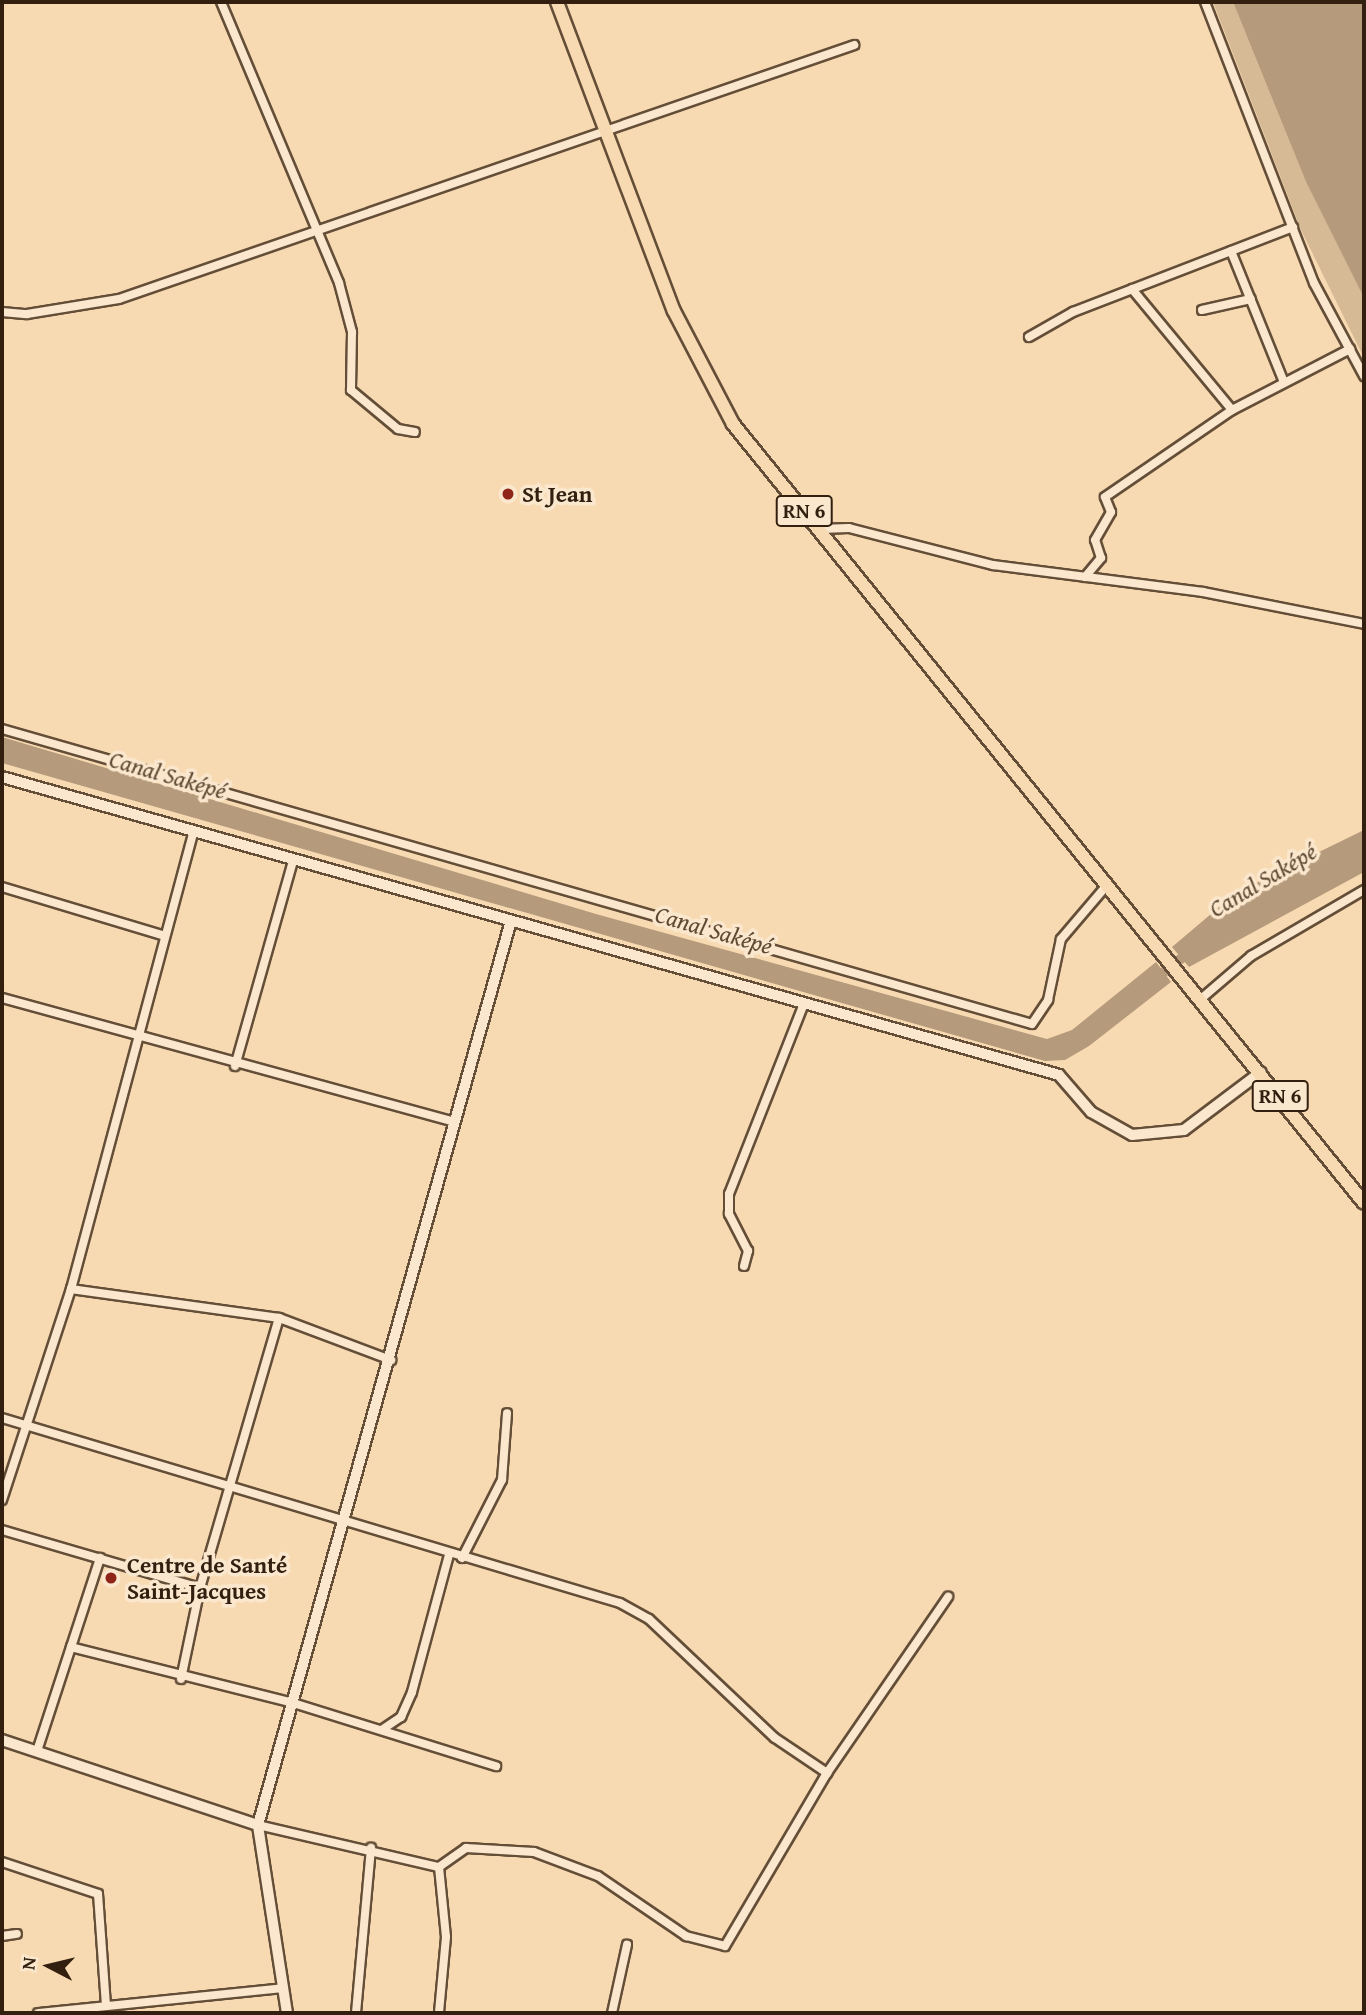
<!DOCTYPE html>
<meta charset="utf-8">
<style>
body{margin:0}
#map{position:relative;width:1366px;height:2015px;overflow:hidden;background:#f8dab2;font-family:"Gentium Book Plus",serif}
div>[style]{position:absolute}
.green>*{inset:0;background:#d6ba96}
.water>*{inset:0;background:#b59a7b}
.canal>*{height:10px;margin:-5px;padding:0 5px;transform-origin:5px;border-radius:5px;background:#b59a7b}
.roads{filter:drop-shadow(2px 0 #644e38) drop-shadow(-2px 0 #644e38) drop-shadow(0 2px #644e38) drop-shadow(0 -2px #644e38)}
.street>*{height:8px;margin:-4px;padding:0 4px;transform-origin:4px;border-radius:4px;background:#fae7cd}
.secondary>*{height:10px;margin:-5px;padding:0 5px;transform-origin:5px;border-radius:5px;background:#fae7cd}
.primary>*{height:12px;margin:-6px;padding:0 6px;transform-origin:6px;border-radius:6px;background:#f8dab2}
.dots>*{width:19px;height:19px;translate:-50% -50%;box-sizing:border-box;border:4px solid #fae7cd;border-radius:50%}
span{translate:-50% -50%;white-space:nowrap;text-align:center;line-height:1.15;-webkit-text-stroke:7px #fae7cd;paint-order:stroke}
.shield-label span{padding:2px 5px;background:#fae7cd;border:2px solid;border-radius:5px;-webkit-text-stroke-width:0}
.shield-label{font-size:21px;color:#321f0f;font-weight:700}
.poi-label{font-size:23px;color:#321f0f;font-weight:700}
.left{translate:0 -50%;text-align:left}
.water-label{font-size:24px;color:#604a35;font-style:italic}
.frame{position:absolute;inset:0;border:4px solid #321f0f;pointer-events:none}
.north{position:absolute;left:14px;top:1931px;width:70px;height:70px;-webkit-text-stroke:5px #fae7cd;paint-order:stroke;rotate:277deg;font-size:19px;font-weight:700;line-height:28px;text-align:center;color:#321f0f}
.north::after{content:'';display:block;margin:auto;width:24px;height:32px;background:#321f0f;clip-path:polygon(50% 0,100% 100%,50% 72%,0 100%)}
</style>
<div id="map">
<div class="green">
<i style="clip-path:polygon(1213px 2px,1233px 2px,1306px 182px,1364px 298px,1364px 358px,1301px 230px)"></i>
</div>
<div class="water">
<i style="clip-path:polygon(1233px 2px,1364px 2px,1364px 298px,1306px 182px)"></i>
<i style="clip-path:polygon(2px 737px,596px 914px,1047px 1039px,1072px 1030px,1156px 962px,1171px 982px,1089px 1046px,1065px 1060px,1045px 1061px,2px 763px)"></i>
<i style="clip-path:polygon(1364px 830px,1364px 872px,1189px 967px,1172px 947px,1237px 892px)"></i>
</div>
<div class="canal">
<i style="left:1155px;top:979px;width:47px;rotate:-38.1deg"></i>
</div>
<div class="roads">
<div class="street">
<i style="left:221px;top:2px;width:305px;rotate:67.2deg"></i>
<i style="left:339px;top:283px;width:51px;rotate:75.1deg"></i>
<i style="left:352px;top:332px;width:58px;rotate:91deg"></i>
<i style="left:351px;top:390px;width:61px;rotate:39.7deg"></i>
<i style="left:398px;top:429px;width:17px;rotate:10deg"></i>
<i style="left:1205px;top:2px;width:301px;rotate:68.8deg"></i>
<i style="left:1314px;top:283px;width:106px;rotate:61.7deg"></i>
<i style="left:1231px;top:251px;width:139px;rotate:68deg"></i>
<i style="left:1132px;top:289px;width:157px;rotate:50.4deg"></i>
<i style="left:1202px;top:310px;width:50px;rotate:-12.7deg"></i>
<i style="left:2px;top:312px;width:25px;rotate:5deg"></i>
<i style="left:27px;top:314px;width:93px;rotate:-9.3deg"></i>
<i style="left:119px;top:299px;width:778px;rotate:-19.06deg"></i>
<i style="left:1029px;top:337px;width:51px;rotate:-29.6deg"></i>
<i style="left:1073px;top:312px;width:236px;rotate:-21.1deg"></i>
<i style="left:820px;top:529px;width:29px;rotate:-2deg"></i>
<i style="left:849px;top:528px;width:149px;rotate:14.4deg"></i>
<i style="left:993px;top:565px;width:212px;rotate:7.3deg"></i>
<i style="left:1203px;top:592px;width:164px;rotate:11.2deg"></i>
<i style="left:1085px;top:577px;width:25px;rotate:-50deg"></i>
<i style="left:1101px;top:558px;width:19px;rotate:-108deg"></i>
<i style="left:1095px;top:540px;width:32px;rotate:-60deg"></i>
<i style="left:1111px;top:512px;width:16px;rotate:-112deg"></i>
<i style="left:1105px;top:497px;width:154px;rotate:-34.4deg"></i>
<i style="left:1232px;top:410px;width:133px;rotate:-27.3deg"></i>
<i style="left:2px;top:729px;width:1071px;rotate:15.98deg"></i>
<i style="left:1032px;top:1024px;width:29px;rotate:-56deg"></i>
<i style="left:1048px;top:1000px;width:62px;rotate:-78deg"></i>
<i style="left:1061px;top:939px;width:72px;rotate:-49.5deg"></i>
<i style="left:2px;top:887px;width:170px;rotate:16.7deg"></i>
<i style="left:2px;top:998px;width:467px;rotate:15.3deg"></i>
<i style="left:1202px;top:998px;width:65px;rotate:-40.6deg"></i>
<i style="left:1251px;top:956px;width:131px;rotate:-30.3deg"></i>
<i style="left:235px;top:1066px;width:213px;rotate:-74.2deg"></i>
<i style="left:744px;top:1266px;width:16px;rotate:-75deg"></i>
<i style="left:748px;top:1251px;width:42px;rotate:-117.2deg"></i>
<i style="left:729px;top:1214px;width:20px;rotate:-90deg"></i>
<i style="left:729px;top:1194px;width:202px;rotate:-68.5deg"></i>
<i style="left:71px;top:1289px;width:210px;rotate:7.9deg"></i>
<i style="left:279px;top:1318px;width:120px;rotate:20.6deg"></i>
<i style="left:2px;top:1418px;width:645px;rotate:16.67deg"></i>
<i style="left:620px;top:1603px;width:33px;rotate:29deg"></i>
<i style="left:649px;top:1619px;width:173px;rotate:43.4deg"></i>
<i style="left:775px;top:1738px;width:63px;rotate:33.9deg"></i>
<i style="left:2px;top:1500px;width:222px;rotate:-71.9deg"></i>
<i style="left:71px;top:1289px;width:472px;rotate:-75deg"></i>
<i style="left:2px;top:1530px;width:206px;rotate:16.3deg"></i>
<i style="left:462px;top:1558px;width:88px;rotate:-62.9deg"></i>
<i style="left:502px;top:1480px;width:67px;rotate:-85.7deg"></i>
<i style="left:71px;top:1647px;width:226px;rotate:14.1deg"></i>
<i style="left:290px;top:1702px;width:216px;rotate:17.3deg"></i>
<i style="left:181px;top:1679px;width:93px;rotate:-78.2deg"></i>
<i style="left:200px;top:1588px;width:281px;rotate:-73.7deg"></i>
<i style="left:383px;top:1729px;width:22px;rotate:-34deg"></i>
<i style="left:401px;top:1717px;width:27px;rotate:-66deg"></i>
<i style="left:412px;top:1692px;width:142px;rotate:-74.9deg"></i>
<i style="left:38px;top:1748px;width:200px;rotate:-71.9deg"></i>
<i style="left:258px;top:1825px;width:186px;rotate:13.1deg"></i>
<i style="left:439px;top:1867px;width:70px;rotate:84.3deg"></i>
<i style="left:446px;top:1937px;width:76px;rotate:95.3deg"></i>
<i style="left:2px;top:1862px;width:101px;rotate:18.4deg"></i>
<i style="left:98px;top:1894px;width:111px;rotate:85.9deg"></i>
<i style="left:439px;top:1867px;width:33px;rotate:-35deg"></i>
<i style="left:466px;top:1848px;width:68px;rotate:3.4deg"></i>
<i style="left:534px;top:1852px;width:68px;rotate:20.6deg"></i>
<i style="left:598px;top:1876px;width:107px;rotate:34.3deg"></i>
<i style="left:686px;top:1936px;width:40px;rotate:14.4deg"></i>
<i style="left:725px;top:1946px;width:201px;rotate:-59.5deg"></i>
<i style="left:827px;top:1773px;width:214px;rotate:-55.5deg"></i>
<i style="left:2px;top:1936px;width:15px;rotate:-8deg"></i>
<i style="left:38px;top:2013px;width:247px;rotate:-5.8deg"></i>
<i style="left:356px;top:2013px;width:166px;rotate:-84.8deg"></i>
<i style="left:612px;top:2013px;width:70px;rotate:-77.6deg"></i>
</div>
<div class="secondary">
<i style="left:2px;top:777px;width:1098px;rotate:15.74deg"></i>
<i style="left:1059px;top:1075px;width:49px;rotate:49.1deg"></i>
<i style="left:1091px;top:1112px;width:47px;rotate:29.3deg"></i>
<i style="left:1132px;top:1135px;width:52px;rotate:-5.5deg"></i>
<i style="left:1184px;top:1130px;width:96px;rotate:-37deg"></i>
<i style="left:2px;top:1740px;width:270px;rotate:18.4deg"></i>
<i style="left:287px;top:2013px;width:190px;rotate:-98.8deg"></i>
<i style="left:258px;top:1825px;width:936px;rotate:-74.37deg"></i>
</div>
<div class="primary">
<i style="left:557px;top:2px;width:330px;rotate:69.3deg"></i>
<i style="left:674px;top:311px;width:127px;rotate:62.4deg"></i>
<i style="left:733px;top:424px;width:1002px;rotate:50.99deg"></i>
</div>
</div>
<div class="dots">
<i style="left:508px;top:494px;background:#8f2418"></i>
<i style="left:111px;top:1578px;background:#8f2418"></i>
</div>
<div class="shield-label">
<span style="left:804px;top:511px">RN 6</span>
<span style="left:1280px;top:1096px">RN 6</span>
</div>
<div class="poi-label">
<span class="left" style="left:522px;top:494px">St Jean</span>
<span class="left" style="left:127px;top:1578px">Centre de Santé<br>Saint-Jacques</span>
</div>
<div class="water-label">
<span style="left:168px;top:775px;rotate:16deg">Canal Saképé</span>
<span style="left:1263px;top:880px;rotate:-31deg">Canal Saképé</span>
<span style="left:714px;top:930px;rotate:16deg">Canal Saképé</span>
</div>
<div class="frame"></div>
<div class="north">N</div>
</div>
